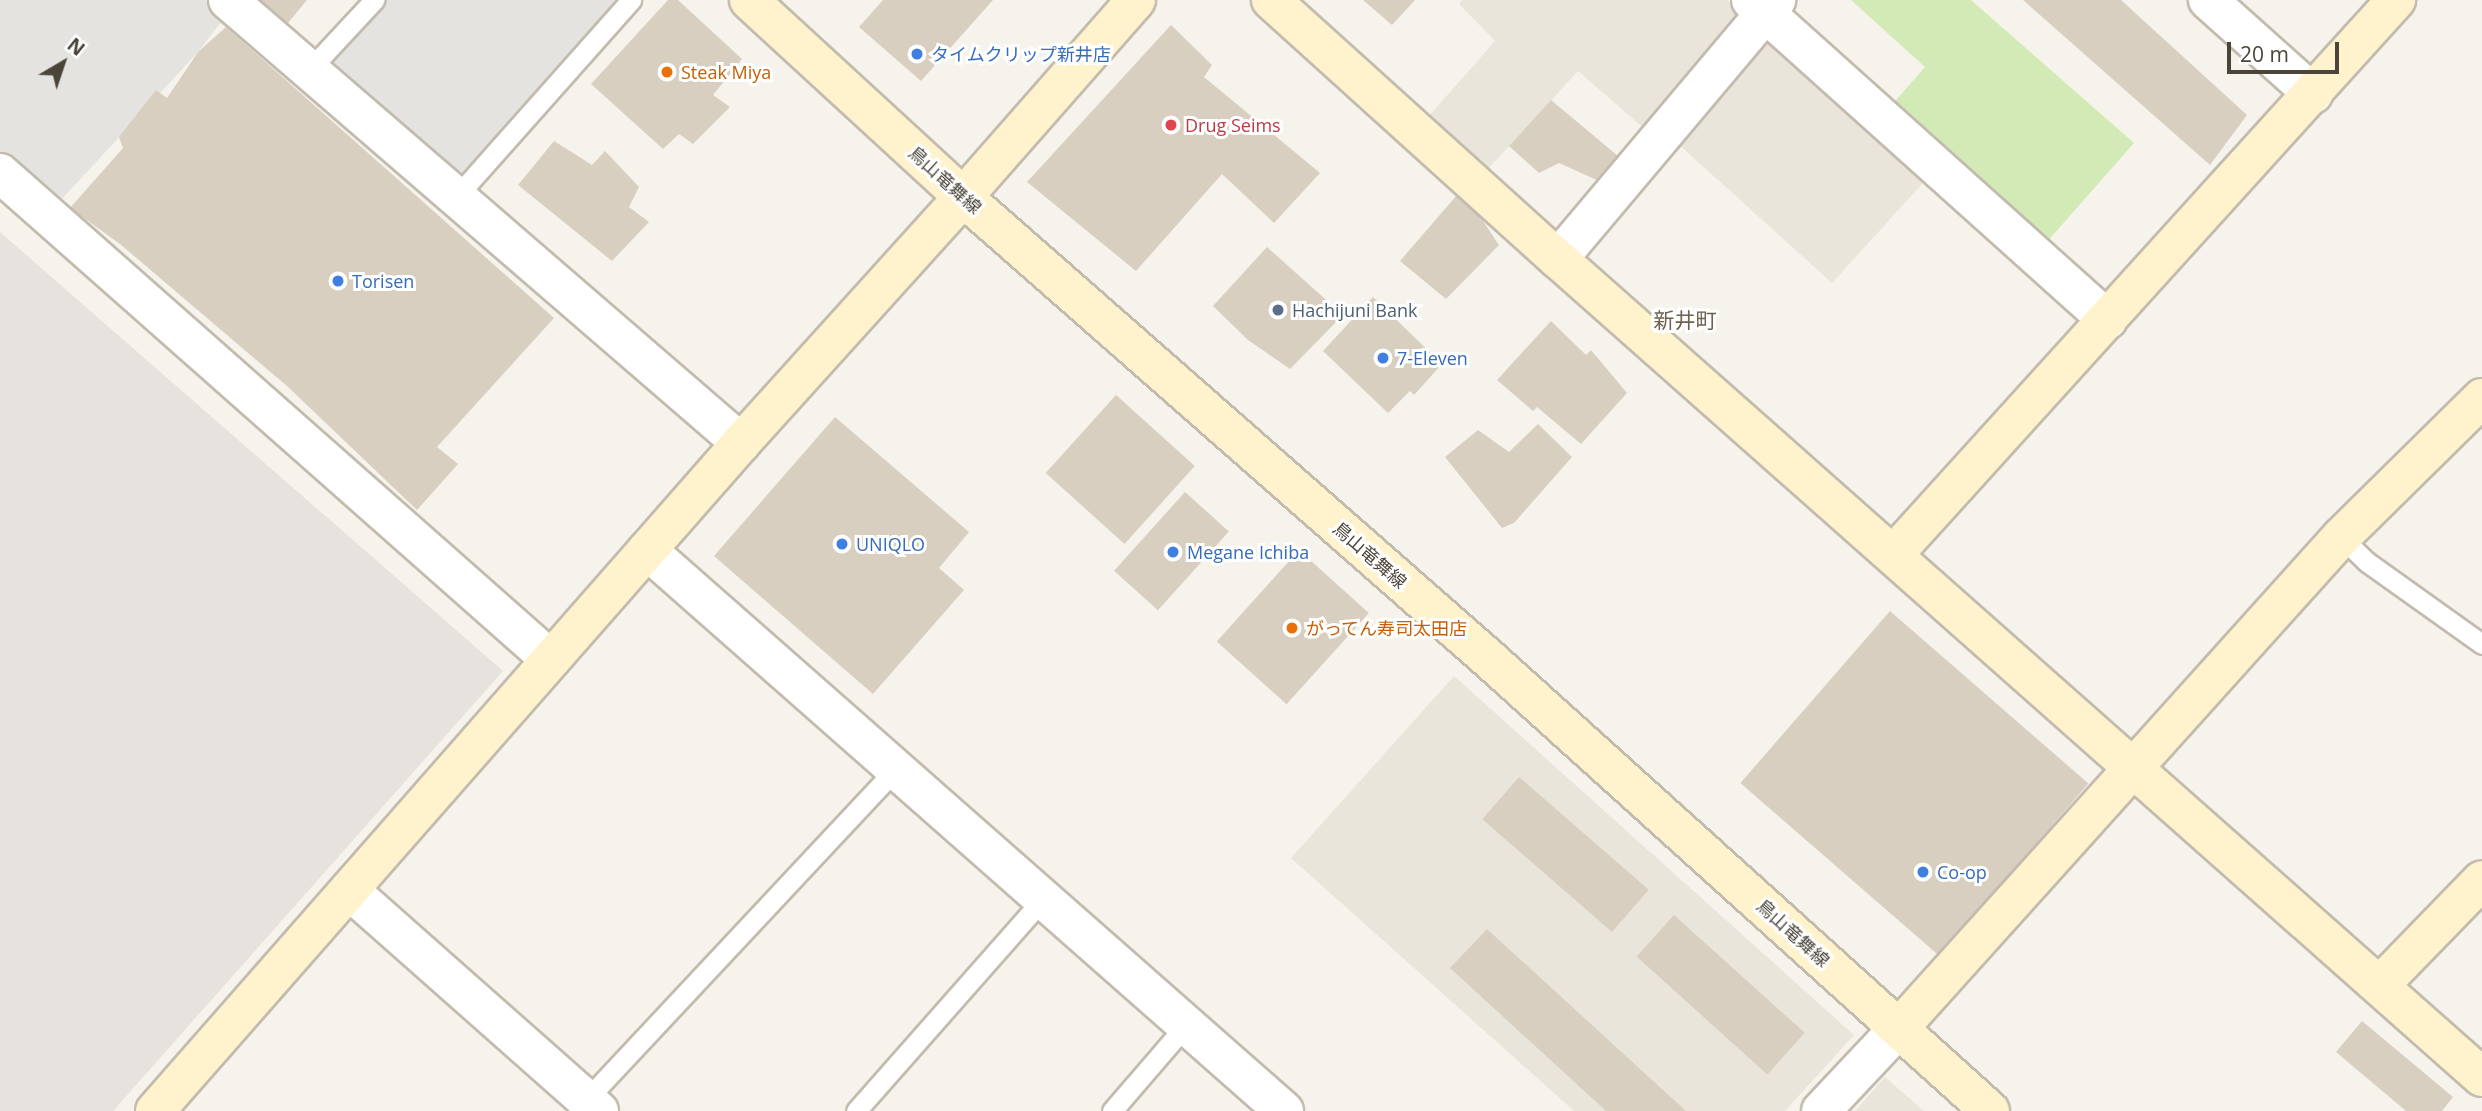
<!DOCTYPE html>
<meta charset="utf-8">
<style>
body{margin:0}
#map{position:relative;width:2482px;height:1111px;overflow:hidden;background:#f6f3ec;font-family:"Open Sans","Noto Sans JP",sans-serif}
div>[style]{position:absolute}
.residential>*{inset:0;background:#eae5da}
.industrial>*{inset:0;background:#e6e2dd}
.green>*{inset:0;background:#d2eab5}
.parking>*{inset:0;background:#e5e3e0}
.building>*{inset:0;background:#d8cfc1;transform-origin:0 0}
.roads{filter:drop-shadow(2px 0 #c2bbae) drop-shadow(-2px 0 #c2bbae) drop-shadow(0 2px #c2bbae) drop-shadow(0 -2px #c2bbae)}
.lane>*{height:19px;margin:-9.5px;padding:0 9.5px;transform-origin:9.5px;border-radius:9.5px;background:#fff}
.street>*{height:38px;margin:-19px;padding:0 19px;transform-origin:19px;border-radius:19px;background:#fff}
.secondary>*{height:38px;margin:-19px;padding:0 19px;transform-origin:19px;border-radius:19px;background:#fff3cd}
.dots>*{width:19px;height:19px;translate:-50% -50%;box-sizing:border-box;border:4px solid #fff;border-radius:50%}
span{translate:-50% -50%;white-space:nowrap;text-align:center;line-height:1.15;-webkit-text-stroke:6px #fff;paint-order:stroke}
.shop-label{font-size:18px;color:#366cbe}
.left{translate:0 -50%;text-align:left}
.food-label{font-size:18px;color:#c56008}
.health-label{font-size:18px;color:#be3a42}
.street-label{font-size:18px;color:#4b4439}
.service-label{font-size:18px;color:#4e5e75}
.quarter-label{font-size:21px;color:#6e6250}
.north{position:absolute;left:28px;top:28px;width:70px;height:70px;-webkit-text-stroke:5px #fff;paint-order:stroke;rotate:39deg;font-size:19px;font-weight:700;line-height:28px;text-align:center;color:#4b4439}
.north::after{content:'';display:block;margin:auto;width:24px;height:32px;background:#4b4439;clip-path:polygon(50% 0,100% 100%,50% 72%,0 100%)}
.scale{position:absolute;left:2227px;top:42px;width:112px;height:32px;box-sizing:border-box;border:4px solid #4b4439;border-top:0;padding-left:9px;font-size:21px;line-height:24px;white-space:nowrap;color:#4b4439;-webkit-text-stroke:5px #fff;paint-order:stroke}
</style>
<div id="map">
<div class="residential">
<i style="clip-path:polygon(1462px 0,1727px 0,1737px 8px,1735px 23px,1648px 132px,1578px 71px,1486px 171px,1428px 117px,1495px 41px,1459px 4px)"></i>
<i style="clip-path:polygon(1767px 43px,1923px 183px,1832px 283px,1677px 143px,1756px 44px)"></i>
<i style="clip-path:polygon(1454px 676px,1854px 1035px,1785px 1111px,1574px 1111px,1291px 858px)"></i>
<i style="clip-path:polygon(1885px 1077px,1924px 1111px,1855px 1111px)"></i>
</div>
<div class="industrial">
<i style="clip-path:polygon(0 232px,503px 671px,113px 1111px,0 1111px)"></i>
</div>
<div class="green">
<i style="clip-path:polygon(1851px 0,1971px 0,2134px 143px,2045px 244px,1890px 107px,1925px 67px)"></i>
</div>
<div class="parking">
<i style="clip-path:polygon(0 0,228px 0,234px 5px,198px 52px,47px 215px,0 173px)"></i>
<i style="clip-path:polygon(373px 0,631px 0,456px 197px,309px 70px)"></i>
</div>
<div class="building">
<i style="clip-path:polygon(252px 0,307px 0,283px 29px)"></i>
<i style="clip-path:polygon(668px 0,678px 0,742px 59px,713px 95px,730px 107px,693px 144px,679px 134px,663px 149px,591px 84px)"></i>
<i style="clip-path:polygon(883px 0,993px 0,921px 81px,859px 27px)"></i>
<i style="clip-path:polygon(1363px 0,1415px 0,1392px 25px)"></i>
<i style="clip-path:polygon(2023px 0,2121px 0,2247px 115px,2210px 165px)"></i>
<i style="clip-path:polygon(1171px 25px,1212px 65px,1204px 77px,1320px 173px,1274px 223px,1222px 174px,1136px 271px,1027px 182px)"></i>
<i style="clip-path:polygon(226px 27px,554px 318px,437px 447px,458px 464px,417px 510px,287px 386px,120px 244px,70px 208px,123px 148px,119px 137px,156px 90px,167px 98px,198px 52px)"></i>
<i style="clip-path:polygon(1551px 100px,1618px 156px,1599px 181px,1559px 163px,1539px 173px,1509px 146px)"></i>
<i style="clip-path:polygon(554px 141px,592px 165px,605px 151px,639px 187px,629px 207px,649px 222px,612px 261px,518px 185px)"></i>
<i style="clip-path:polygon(1457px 195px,1483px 221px,1499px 245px,1446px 299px,1400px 261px)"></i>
<i style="clip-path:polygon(1267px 247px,1343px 315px,1290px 369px,1248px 340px,1213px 306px)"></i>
<i style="clip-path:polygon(1373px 297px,1442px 364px,1414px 395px,1410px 391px,1388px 413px,1323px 351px)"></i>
<i style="clip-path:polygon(1551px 321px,1586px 355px,1591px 350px,1627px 393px,1581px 444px,1537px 407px,1533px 411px,1497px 380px)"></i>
<i style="left:1116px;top:395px;width:106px;height:105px;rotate:42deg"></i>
<i style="clip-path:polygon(835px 417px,969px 532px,939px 568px,964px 590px,873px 694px,714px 556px)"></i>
<i style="clip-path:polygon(1538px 424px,1572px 457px,1514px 523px,1502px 528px,1445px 457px,1478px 430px,1509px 452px)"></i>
<i style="left:1185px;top:492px;width:59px;height:106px;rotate:42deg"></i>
<i style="left:1299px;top:550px;width:94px;height:123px;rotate:42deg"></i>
<i style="left:1890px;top:611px;width:263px;height:228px;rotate:41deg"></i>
<i style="left:1519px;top:777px;width:172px;height:56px;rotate:41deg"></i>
<i style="left:1674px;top:915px;width:176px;height:56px;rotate:42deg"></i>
<i style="clip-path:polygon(1487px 929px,1686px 1111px,1606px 1111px,1450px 968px)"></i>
<i style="clip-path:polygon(2362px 1021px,2453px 1097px,2442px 1111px,2406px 1111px,2336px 1052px)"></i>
</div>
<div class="roads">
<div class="lane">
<i style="left:309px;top:70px;width:96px;rotate:-47.1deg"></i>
<i style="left:456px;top:197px;width:264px;rotate:-48.4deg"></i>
<i style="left:2341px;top:537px;width:36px;rotate:44deg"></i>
<i style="left:2367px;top:562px;width:141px;rotate:35.5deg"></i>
<i style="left:586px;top:1100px;width:453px;rotate:-46.9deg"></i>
<i style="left:856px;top:1111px;width:283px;rotate:-48.6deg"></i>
<i style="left:1112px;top:1111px;width:113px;rotate:-49.3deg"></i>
</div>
<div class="street">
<i style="left:228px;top:0;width:678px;rotate:40.81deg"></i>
<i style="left:1751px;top:0;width:479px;rotate:41.9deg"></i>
<i style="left:2208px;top:0;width:141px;rotate:41.8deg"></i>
<i style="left:0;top:173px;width:735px;rotate:41.47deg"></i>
<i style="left:1558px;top:259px;width:339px;rotate:-49.9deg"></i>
<i style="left:647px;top:550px;width:849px;rotate:41.37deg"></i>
<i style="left:349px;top:890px;width:334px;rotate:41.5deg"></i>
<i style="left:1821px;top:1111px;width:115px;rotate:-46.8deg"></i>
</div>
<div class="secondary">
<i style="left:749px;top:0;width:291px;rotate:42.6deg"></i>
<i style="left:963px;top:197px;width:699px;rotate:41.29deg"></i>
<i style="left:1488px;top:658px;width:676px;rotate:42.06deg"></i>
<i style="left:1271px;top:0;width:387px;rotate:42.1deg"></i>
<i style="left:1558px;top:259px;width:1234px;rotate:41.52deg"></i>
<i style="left:1894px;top:554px;width:748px;rotate:-47.82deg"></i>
<i style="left:2380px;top:985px;width:146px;rotate:-45.8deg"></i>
<i style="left:1900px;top:1027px;width:659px;rotate:-48.01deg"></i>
<i style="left:2341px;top:537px;width:198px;rotate:-44.6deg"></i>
<i style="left:155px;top:1111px;width:889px;rotate:-48.74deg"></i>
<i style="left:741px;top:443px;width:331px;rotate:-47.9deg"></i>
<i style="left:963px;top:197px;width:262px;rotate:-48.7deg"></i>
</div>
</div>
<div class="dots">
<i style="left:917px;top:54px;background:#3f7fe0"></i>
<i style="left:667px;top:72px;background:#e8710a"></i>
<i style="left:1171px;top:125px;background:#e0444e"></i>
<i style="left:338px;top:281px;background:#3f7fe0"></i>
<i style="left:1278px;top:310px;background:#5c6f8a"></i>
<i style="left:1383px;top:358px;background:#3f7fe0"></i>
<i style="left:842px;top:544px;background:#3f7fe0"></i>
<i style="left:1173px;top:552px;background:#3f7fe0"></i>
<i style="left:1292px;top:628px;background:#e8710a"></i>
<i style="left:1923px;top:872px;background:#3f7fe0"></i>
</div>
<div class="shop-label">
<span class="left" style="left:931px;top:54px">タイムクリップ新井店</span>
<span class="left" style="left:352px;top:281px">Torisen</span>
<span class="left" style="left:1397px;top:358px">7-Eleven</span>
<span class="left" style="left:856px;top:544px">UNIQLO</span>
<span class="left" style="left:1187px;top:552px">Megane Ichiba</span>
<span class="left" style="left:1937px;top:872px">Co-op</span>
</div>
<div class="food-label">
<span class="left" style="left:681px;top:72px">Steak Miya</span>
<span class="left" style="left:1306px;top:628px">がってん寿司太田店</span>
</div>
<div class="health-label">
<span class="left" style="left:1185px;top:125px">Drug Seims</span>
</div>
<div class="street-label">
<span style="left:945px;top:180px;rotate:42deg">鳥山竜舞線</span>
<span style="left:1370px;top:555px;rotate:41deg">鳥山竜舞線</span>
<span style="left:1793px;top:933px;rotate:42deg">鳥山竜舞線</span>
</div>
<div class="service-label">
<span class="left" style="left:1292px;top:310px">Hachijuni Bank</span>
</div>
<div class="quarter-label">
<span style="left:1685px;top:320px">新井町</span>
</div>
<div class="north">N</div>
<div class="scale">20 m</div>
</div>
